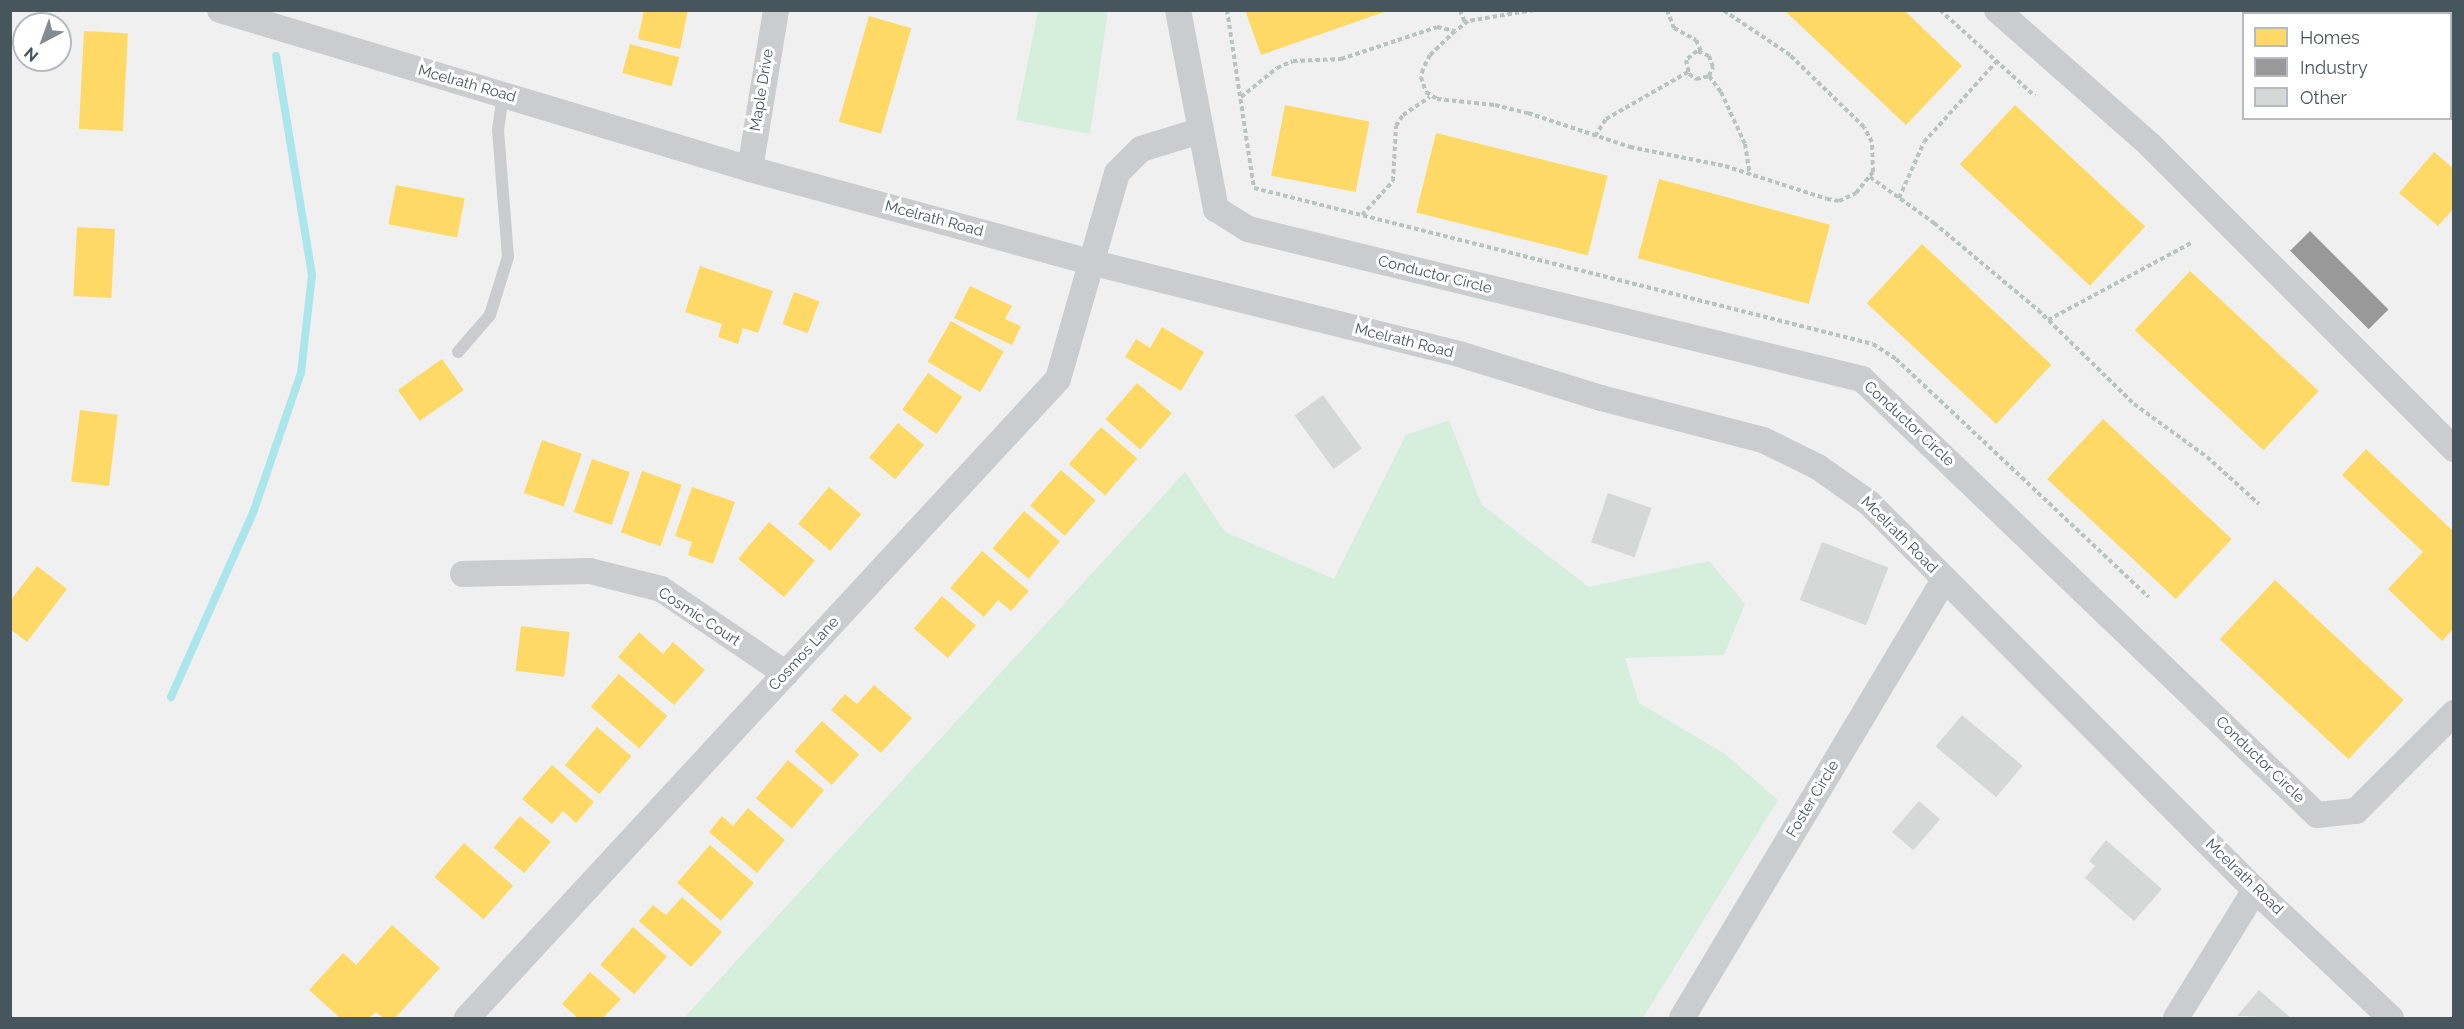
<!DOCTYPE html>
<style>
body{margin:0}
#map{position:relative;width:2464px;height:1029px;overflow:hidden;background:#f0f0f0;font-family:Raleway,sans-serif}
div>[style]{position:absolute}
.green>*{inset:0;background:#d5efdc}
.homes>*{inset:0;background:#ffd966;transform-origin:0 0}
.industry>*{inset:0;background:#999;transform-origin:0 0}
.stream>*{height:8px;margin:-4px;padding:0 4px;transform-origin:4px;border-radius:4px;background:#abe6ec}
.building>*{inset:0;background:#d6d8d8;transform-origin:0 0}
.path>*{height:4px;margin-top:-2px;transform-origin:0;background:repeating-linear-gradient(90deg,#b8c4bf 0 4.5px,transparent 0 7.5px)}
.service>*{height:12px;margin:-6px;padding:0 6px;transform-origin:6px;border-radius:6px;background:#caccce}
.minor>*{height:26px;margin:-13px;padding:0 13px;transform-origin:13px;border-radius:13px;background:#caccce}
span{translate:-50% -50%;white-space:nowrap;text-align:center;line-height:1.15;-webkit-text-stroke:6px #fff;paint-order:stroke}
.street-label{font-size:15px;color:#47555c}
.frame{position:absolute;inset:0;border:12px solid #47555c;pointer-events:none}
.legend{position:absolute;left:2242px;top:12px;width:210px;height:108px;box-sizing:border-box;background:#fff;border:2px solid #b5bbbe;margin:0;padding:8px 10px;list-style:none;font-size:18px;color:#47555c}
.legend li{display:flex;align-items:center;gap:12px;height:30px}
.legend b{width:30px;border:2px solid #b5bbbe}
.north{position:absolute;left:12px;top:12px;width:60px;height:60px;box-sizing:border-box;background:#fff;border:2px solid #b5bbbe;border-radius:50%;rotate:221deg;font-size:16px;font-weight:700;line-height:24px;text-align:center;color:#47555c}
.north::after{content:'';display:block;margin:auto;width:21px;height:27px;background:#828b90;clip-path:polygon(50% 0,100% 100%,50% 72%,0 100%)}
</style>
<div id="map">
<div class="green">
<i style="clip-path:polygon(1038px 11px,1108px 11px,1090px 134px,1016px 120px)"></i>
<i style="clip-path:polygon(1449px 420px,1482px 505px,1589px 587px,1709px 561px,1745px 604px,1724px 655px,1625px 658px,1639px 703px,1725px 754px,1778px 800px,1643px 1018px,684px 1018px,1185px 472px,1225px 532px,1334px 579px,1406px 435px)"></i>
</div>
<div class="homes">
<i style="clip-path:polygon(644px 10px,688px 10px,680px 49px,638px 39px)"></i>
<i style="clip-path:polygon(1245px 10px,1387px 10px,1387px 11px,1261px 55px)"></i>
<i style="clip-path:polygon(1784px 10px,1904px 10px,1962px 66px,1906px 125px)"></i>
<i style="left:869px;top:16px;width:44px;height:110px;rotate:16deg"></i>
<i style="left:84px;top:31px;width:44px;height:98px;rotate:3deg"></i>
<i style="left:630px;top:44px;width:51px;height:30px;rotate:15deg"></i>
<i style="left:1285px;top:105px;width:86px;height:72px;rotate:11deg"></i>
<i style="left:2015px;top:105px;width:178px;height:81px;rotate:43deg"></i>
<i style="left:1436px;top:133px;width:177px;height:82px;rotate:14deg"></i>
<i style="clip-path:polygon(2434px 152px,2454px 169px,2454px 208px,2438px 226px,2399px 193px)"></i>
<i style="left:1659px;top:179px;width:177px;height:82px;rotate:15deg"></i>
<i style="left:396px;top:185px;width:70px;height:40px;rotate:11deg"></i>
<i style="left:77px;top:227px;width:38px;height:69px;rotate:3deg"></i>
<i style="left:1922px;top:244px;width:177px;height:81px;rotate:43deg"></i>
<i style="clip-path:polygon(700px 266px,773px 291px,758px 333px,743px 328px,738px 344px,718px 337px,722px 324px,685px 312px)"></i>
<i style="left:2190px;top:271px;width:176px;height:81px;rotate:43deg"></i>
<i style="clip-path:polygon(970px 286px,1012px 306px,1005px 319px,1021px 326px,1012px 345px,954px 318px)"></i>
<i style="left:794px;top:292px;width:27px;height:34px;rotate:20deg"></i>
<i style="left:951px;top:321px;width:61px;height:47px;rotate:30deg"></i>
<i style="clip-path:polygon(1162px 327px,1204px 352px,1181px 391px,1125px 357px,1136px 339px,1150px 348px)"></i>
<i style="left:442px;top:359px;width:38px;height:54px;rotate:55deg"></i>
<i style="left:928px;top:373px;width:42px;height:45px;rotate:35deg"></i>
<i style="left:1137px;top:383px;width:46px;height:48px;rotate:41deg"></i>
<i style="left:80px;top:410px;width:38px;height:72px;rotate:7deg"></i>
<i style="left:2103px;top:419px;width:176px;height:82px;rotate:43deg"></i>
<i style="left:898px;top:423px;width:34px;height:45px;rotate:40deg"></i>
<i style="left:1101px;top:427px;width:48px;height:49px;rotate:41deg"></i>
<i style="left:542px;top:440px;width:42px;height:56px;rotate:19deg"></i>
<i style="clip-path:polygon(2366px 449px,2454px 532px,2454px 628px,2442px 641px,2388px 589px,2423px 552px,2342px 475px)"></i>
<i style="left:592px;top:459px;width:40px;height:56px;rotate:19deg"></i>
<i style="left:1061px;top:470px;width:46px;height:47px;rotate:41deg"></i>
<i style="left:642px;top:471px;width:42px;height:65px;rotate:19deg"></i>
<i style="clip-path:polygon(692px 487px,735px 502px,713px 564px,688px 555px,692px 542px,675px 536px)"></i>
<i style="left:829px;top:487px;width:42px;height:48px;rotate:40deg"></i>
<i style="left:1024px;top:511px;width:47px;height:49px;rotate:40deg"></i>
<i style="left:769px;top:522px;width:60px;height:48px;rotate:40deg"></i>
<i style="clip-path:polygon(982px 551px,1029px 591px,1011px 611px,998px 600px,984px 617px,950px 588px)"></i>
<i style="clip-path:polygon(37px 566px,67px 589px,27px 642px,10px 629px,10px 601px)"></i>
<i style="left:2275px;top:580px;width:176px;height:81px;rotate:43deg"></i>
<i style="left:942px;top:596px;width:45px;height:43px;rotate:41deg"></i>
<i style="left:521px;top:626px;width:49px;height:45px;rotate:7deg"></i>
<i style="clip-path:polygon(639px 632px,663px 654px,673px 642px,705px 670px,674px 705px,618px 657px)"></i>
<i style="left:619px;top:674px;width:64px;height:43px;rotate:41deg"></i>
<i style="clip-path:polygon(874px 685px,912px 718px,881px 753px,831px 710px,845px 694px,857px 704px)"></i>
<i style="left:822px;top:721px;width:50px;height:41px;rotate:42deg"></i>
<i style="left:597px;top:727px;width:45px;height:50px;rotate:40deg"></i>
<i style="left:788px;top:760px;width:47px;height:50px;rotate:40deg"></i>
<i style="clip-path:polygon(552px 765px,594px 802px,576px 823px,563px 811px,552px 824px,522px 799px)"></i>
<i style="clip-path:polygon(748px 808px,785px 840px,757px 873px,709px 832px,722px 816px,733px 826px)"></i>
<i style="left:520px;top:816px;width:40px;height:41px;rotate:40deg"></i>
<i style="left:464px;top:843px;width:65px;height:45px;rotate:41deg"></i>
<i style="left:710px;top:845px;width:58px;height:50px;rotate:41deg"></i>
<i style="clip-path:polygon(682px 897px,722px 932px,691px 967px,639px 921px,653px 905px,666px 915px)"></i>
<i style="clip-path:polygon(392px 925px,440px 968px,395px 1018px,383px 1018px,376px 1012px,369px 1018px,340px 1018px,309px 990px,343px 953px,356px 965px)"></i>
<i style="left:633px;top:927px;width:45px;height:50px;rotate:41deg"></i>
<i style="clip-path:polygon(590px 972px,621px 999px,603px 1018px,578px 1018px,562px 1004px)"></i>
</div>
<div class="industry">
<i style="left:2310px;top:231px;width:111px;height:28px;rotate:45deg"></i>
</div>
<div class="stream">
<i style="left:171px;top:697px;width:201px;rotate:-66deg"></i>
<i style="left:253px;top:513px;width:148px;rotate:-71.1deg"></i>
<i style="left:301px;top:373px;width:99px;rotate:-83.6deg"></i>
<i style="left:312px;top:275px;width:222px;rotate:-99.3deg"></i>
</div>
<div class="building">
<i style="left:1323px;top:395px;width:66px;height:35px;rotate:54deg"></i>
<i style="left:1608px;top:493px;width:46px;height:52px;rotate:19deg"></i>
<i style="left:1822px;top:542px;width:71px;height:62px;rotate:21deg"></i>
<i style="left:1962px;top:715px;width:79px;height:41px;rotate:40deg"></i>
<i style="left:1919px;top:801px;width:28px;height:41px;rotate:41deg"></i>
<i style="clip-path:polygon(2106px 840px,2162px 889px,2134px 921px,2085px 878px,2095px 866px,2089px 861px)"></i>
<i style="clip-path:polygon(2259px 990px,2291px 1018px,2237px 1016px)"></i>
</div>
<div class="path">
<i style="left:1227px;top:10px;width:180px;rotate:81.4deg"></i>
<i style="left:1254px;top:188px;width:638px;rotate:14.15deg"></i>
<i style="left:1873px;top:344px;width:27px;rotate:33deg"></i>
<i style="left:1896px;top:359px;width:347px;rotate:43.3deg"></i>
<i style="left:1460px;top:10px;width:14px;rotate:69deg"></i>
<i style="left:1534px;top:10px;width:67px;rotate:170.5deg"></i>
<i style="left:1468px;top:21px;width:16px;rotate:142deg"></i>
<i style="left:1455px;top:31px;width:35px;rotate:136deg"></i>
<i style="left:1430px;top:55px;width:16px;rotate:117deg"></i>
<i style="left:1423px;top:69px;width:8px;rotate:104deg"></i>
<i style="left:1421px;top:77px;width:16px;rotate:72deg"></i>
<i style="left:1426px;top:92px;width:13px;rotate:32deg"></i>
<i style="left:1437px;top:99px;width:58px;rotate:5.9deg"></i>
<i style="left:1495px;top:105px;width:34px;rotate:14deg"></i>
<i style="left:1528px;top:113px;width:108px;rotate:18.4deg"></i>
<i style="left:1630px;top:147px;width:97px;rotate:11.3deg"></i>
<i style="left:1725px;top:166px;width:107px;rotate:17.9deg"></i>
<i style="left:1827px;top:199px;width:12px;rotate:9deg"></i>
<i style="left:1839px;top:201px;width:19px;rotate:-25deg"></i>
<i style="left:1856px;top:193px;width:27px;rotate:-51deg"></i>
<i style="left:1873px;top:172px;width:30px;rotate:-92deg"></i>
<i style="left:1872px;top:142px;width:17px;rotate:-118deg"></i>
<i style="left:1864px;top:127px;width:103px;rotate:-135.8deg"></i>
<i style="left:1790px;top:55px;width:81px;rotate:-146.1deg"></i>
<i style="left:1667px;top:10px;width:19px;rotate:69deg"></i>
<i style="left:1674px;top:28px;width:25px;rotate:29deg"></i>
<i style="left:1696px;top:40px;width:12px;rotate:66deg"></i>
<i style="left:1940px;top:10px;width:128px;rotate:42.2deg"></i>
<i style="left:1709px;top:76px;width:10px;rotate:-66deg"></i>
<i style="left:1713px;top:67px;width:12px;rotate:-110deg"></i>
<i style="left:1709px;top:56px;width:13px;rotate:-157deg"></i>
<i style="left:1697px;top:51px;width:14px;rotate:141deg"></i>
<i style="left:1686px;top:60px;width:14px;rotate:78deg"></i>
<i style="left:1689px;top:74px;width:9px;rotate:36deg"></i>
<i style="left:1696px;top:79px;width:13px;rotate:-13deg"></i>
<i style="left:1709px;top:76px;width:20px;rotate:53deg"></i>
<i style="left:1721px;top:92px;width:57px;rotate:65.2deg"></i>
<i style="left:1745px;top:144px;width:31px;rotate:81deg"></i>
<i style="left:1241px;top:97px;width:46px;rotate:-38.9deg"></i>
<i style="left:1277px;top:68px;width:17px;rotate:-24deg"></i>
<i style="left:1293px;top:61px;width:48px;rotate:-2.4deg"></i>
<i style="left:1341px;top:59px;width:101px;rotate:-18.4deg"></i>
<i style="left:1437px;top:27px;width:18px;rotate:13deg"></i>
<i style="left:1595px;top:136px;width:20px;rotate:-57deg"></i>
<i style="left:1606px;top:119px;width:95px;rotate:-29.8deg"></i>
<i style="left:1870px;top:177px;width:79px;rotate:35.7deg"></i>
<i style="left:1934px;top:223px;width:136px;rotate:39.9deg"></i>
<i style="left:2038px;top:310px;width:134px;rotate:44.4deg"></i>
<i style="left:2134px;top:404px;width:90px;rotate:36deg"></i>
<i style="left:2207px;top:457px;width:70px;rotate:42.1deg"></i>
<i style="left:1899px;top:198px;width:61px;rotate:-65.9deg"></i>
<i style="left:1924px;top:142px;width:109px;rotate:-48deg"></i>
<i style="left:1362px;top:215px;width:46px;rotate:-47.6deg"></i>
<i style="left:1393px;top:181px;width:55px;rotate:-86.9deg"></i>
<i style="left:1396px;top:126px;width:13px;rotate:-58deg"></i>
<i style="left:1403px;top:115px;width:32px;rotate:-34deg"></i>
<i style="left:2048px;top:320px;width:165px;rotate:-28.3deg"></i>
</div>
<div class="service">
<i style="left:458px;top:352px;width:49px;rotate:-49.1deg"></i>
<i style="left:490px;top:315px;width:61px;rotate:-72.8deg"></i>
<i style="left:508px;top:257px;width:127px;rotate:-94.5deg"></i>
<i style="left:498px;top:130px;width:35px;rotate:-82deg"></i>
</div>
<div class="minor">
<i style="left:220px;top:10px;width:553px;rotate:16.7deg"></i>
<i style="left:750px;top:169px;width:357px;rotate:15.3deg"></i>
<i style="left:1094px;top:263px;width:376px;rotate:14deg"></i>
<i style="left:1459px;top:354px;width:149px;rotate:17.2deg"></i>
<i style="left:1601px;top:398px;width:167px;rotate:14.5deg"></i>
<i style="left:1763px;top:440px;width:61px;rotate:26.1deg"></i>
<i style="left:1818px;top:467px;width:62px;rotate:35.2deg"></i>
<i style="left:1869px;top:503px;width:547px;rotate:45.07deg"></i>
<i style="left:2255px;top:890px;width:187px;rotate:43.3deg"></i>
<i style="left:1178px;top:10px;width:203px;rotate:79.2deg"></i>
<i style="left:1216px;top:209px;width:38px;rotate:32deg"></i>
<i style="left:1248px;top:229px;width:632px;rotate:13.73deg"></i>
<i style="left:1862px;top:379px;width:630px;rotate:43.78deg"></i>
<i style="left:2317px;top:815px;width:39px;rotate:-6deg"></i>
<i style="left:2356px;top:811px;width:139px;rotate:-45deg"></i>
<i style="left:1997px;top:10px;width:205px;rotate:41.4deg"></i>
<i style="left:2151px;top:146px;width:429px;rotate:45deg"></i>
<i style="left:750px;top:169px;width:161px;rotate:-80.7deg"></i>
<i style="left:463px;top:574px;width:127px;rotate:-1.4deg"></i>
<i style="left:590px;top:571px;width:73px;rotate:14.2deg"></i>
<i style="left:661px;top:589px;width:151px;rotate:34.2deg"></i>
<i style="left:467px;top:1018px;width:870px;rotate:-47.23deg"></i>
<i style="left:1058px;top:379px;width:214px;rotate:-74deg"></i>
<i style="left:1117px;top:173px;width:34px;rotate:-45deg"></i>
<i style="left:1141px;top:149px;width:61px;rotate:-17.2deg"></i>
<i style="left:1682px;top:1018px;width:510px;rotate:-59.11deg"></i>
<i style="left:2176px;top:1018px;width:150px;rotate:-58.3deg"></i>
</div>
<div class="street-label">
<span style="left:467px;top:84px;rotate:16deg">Mcelrath Road</span>
<span style="left:762px;top:90px;rotate:-81deg">Maple Drive</span>
<span style="left:934px;top:219px;rotate:15deg">Mcelrath Road</span>
<span style="left:1435px;top:275px;rotate:14deg">Conductor Circle</span>
<span style="left:1404px;top:341px;rotate:14deg">Mcelrath Road</span>
<span style="left:1909px;top:424px;rotate:43deg">Conductor Circle</span>
<span style="left:1899px;top:535px;rotate:45deg">Mcelrath Road</span>
<span style="left:699px;top:617px;rotate:33deg">Cosmic Court</span>
<span style="left:804px;top:654px;rotate:-47deg">Cosmos Lane</span>
<span style="left:2260px;top:760px;rotate:44deg">Conductor Circle</span>
<span style="left:1813px;top:799px;rotate:-59deg">Foster Circle</span>
<span style="left:2244px;top:877px;rotate:44deg">Mcelrath Road</span>
</div>
<div class="frame"></div>
<ul class="legend">
<li><b style="height:16px;background:#ffd966"></b>Homes</li>
<li><b style="height:16px;background:#999"></b>Industry</li>
<li><b style="height:16px;background:#d6d8d8"></b>Other</li>
</ul>
<div class="north">N</div>
</div>
